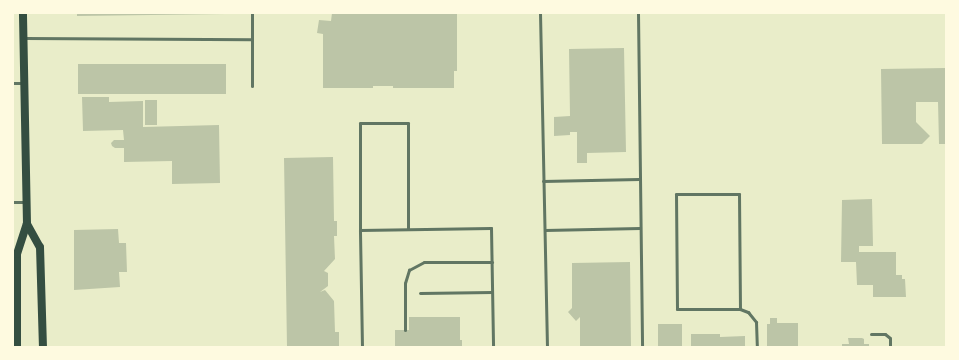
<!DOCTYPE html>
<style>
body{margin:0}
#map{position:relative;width:959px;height:360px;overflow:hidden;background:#e9edc9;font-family:"Asap Condensed",sans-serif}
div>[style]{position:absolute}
.building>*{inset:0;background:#bcc5a7;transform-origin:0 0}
.service>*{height:3px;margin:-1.5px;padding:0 1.5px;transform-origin:1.5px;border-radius:1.5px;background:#617663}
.secondary>*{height:8px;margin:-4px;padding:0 4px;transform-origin:4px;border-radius:4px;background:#344e41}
span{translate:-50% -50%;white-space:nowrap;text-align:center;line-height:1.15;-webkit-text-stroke:3.5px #fefae0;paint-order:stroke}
.frame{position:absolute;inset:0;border:14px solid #fefae0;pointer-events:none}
</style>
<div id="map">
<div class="building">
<i style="clip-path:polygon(77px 13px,225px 13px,225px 14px,77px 16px)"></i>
<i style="clip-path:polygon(332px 13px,457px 13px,457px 71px,454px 71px,454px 88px,393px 88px,393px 86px,373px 86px,373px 88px,323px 88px,323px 34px,317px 33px,319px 20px,331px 21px)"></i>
<i style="clip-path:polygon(624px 48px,626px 152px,587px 153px,587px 163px,577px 163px,577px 132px,570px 132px,570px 135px,554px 136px,554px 117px,570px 116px,569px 49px)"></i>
<i style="left:78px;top:64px;width:148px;height:30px"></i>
<i style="clip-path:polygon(946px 68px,946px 144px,939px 144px,938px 102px,916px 102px,916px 122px,930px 136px,922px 144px,882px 144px,881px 69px)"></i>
<i style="clip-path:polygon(82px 97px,109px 97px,109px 102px,143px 101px,143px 127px,219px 125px,220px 183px,172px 184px,172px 161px,124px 162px,124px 148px,115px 148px,112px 146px,111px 143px,114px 140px,124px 140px,123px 130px,83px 131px)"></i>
<i style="left:157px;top:100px;width:25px;height:12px;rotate:90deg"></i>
<i style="clip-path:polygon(333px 157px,334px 221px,337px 221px,337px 236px,334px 236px,335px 259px,324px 271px,328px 273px,328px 286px,320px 292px,325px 290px,334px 301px,335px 332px,339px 332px,339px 347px,287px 347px,284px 158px)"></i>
<i style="clip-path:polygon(872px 199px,873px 246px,859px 246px,859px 252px,896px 252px,896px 275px,902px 275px,902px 279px,905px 279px,906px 297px,873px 297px,873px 285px,857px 285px,856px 262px,841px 262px,842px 200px)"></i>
<i style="clip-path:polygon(118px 229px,119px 243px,126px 243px,127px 272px,119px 272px,120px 287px,74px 290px,74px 230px)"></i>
<i style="clip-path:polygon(630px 262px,631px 347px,580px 347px,580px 317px,576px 321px,568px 312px,572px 308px,572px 263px)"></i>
<i style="clip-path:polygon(409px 317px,460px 317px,460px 340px,462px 340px,462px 347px,395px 347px,395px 330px,409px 330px)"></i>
<i style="clip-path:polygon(770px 318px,777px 318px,777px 323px,798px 323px,798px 347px,767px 347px,767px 324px,770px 324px)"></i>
<i style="left:658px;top:324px;width:24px;height:23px"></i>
<i style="clip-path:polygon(691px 334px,720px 334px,720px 337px,745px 336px,745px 347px,691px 347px)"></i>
<i style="clip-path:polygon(848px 338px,862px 338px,864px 339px,864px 344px,869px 344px,869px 347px,842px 347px,842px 344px,849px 344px)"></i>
</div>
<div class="service">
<i style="left:252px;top:13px;width:73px;rotate:90deg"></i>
<i style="left:540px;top:13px;width:334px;rotate:88.8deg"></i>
<i style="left:638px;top:13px;width:334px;rotate:89.3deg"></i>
<i style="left:25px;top:38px;width:227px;rotate:0.3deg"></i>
<i style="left:13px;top:83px;width:11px"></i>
<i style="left:543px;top:181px;width:96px;rotate:-1.2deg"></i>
<i style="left:13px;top:202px;width:12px"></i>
<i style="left:360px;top:230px;width:107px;rotate:-90deg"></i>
<i style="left:360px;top:123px;width:48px"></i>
<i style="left:408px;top:123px;width:106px;rotate:90deg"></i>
<i style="left:545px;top:230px;width:95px;rotate:-1.2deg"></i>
<i style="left:420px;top:293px;width:72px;rotate:-0.8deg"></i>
<i style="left:740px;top:309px;width:115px;rotate:-90.5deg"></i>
<i style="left:739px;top:194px;width:63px;rotate:180deg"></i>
<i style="left:676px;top:194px;width:115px;rotate:89.5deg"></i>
<i style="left:677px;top:309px;width:63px"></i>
<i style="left:740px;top:309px;width:9px;rotate:21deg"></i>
<i style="left:748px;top:312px;width:13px;rotate:51deg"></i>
<i style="left:756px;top:322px;width:25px;rotate:88deg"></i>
<i style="left:405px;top:330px;width:47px;rotate:-90deg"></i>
<i style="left:405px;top:283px;width:14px;rotate:-73deg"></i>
<i style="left:409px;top:270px;width:17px;rotate:-28deg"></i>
<i style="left:424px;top:262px;width:68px"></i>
<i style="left:871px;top:334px;width:14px"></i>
<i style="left:885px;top:334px;width:6px;rotate:39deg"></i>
<i style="left:890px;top:338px;width:9px;rotate:90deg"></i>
<i style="left:362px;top:347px;width:117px;rotate:-91deg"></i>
<i style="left:360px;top:230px;width:131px;rotate:-0.9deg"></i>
<i style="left:491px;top:228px;width:119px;rotate:89deg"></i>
</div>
<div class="secondary">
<i style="left:27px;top:224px;width:26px;rotate:61deg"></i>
<i style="left:40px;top:247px;width:100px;rotate:88.3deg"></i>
<i style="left:17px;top:347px;width:93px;rotate:-90deg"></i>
<i style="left:17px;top:254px;width:32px;rotate:-72deg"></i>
<i style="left:27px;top:224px;width:211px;rotate:-91.1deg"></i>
</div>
<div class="frame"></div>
</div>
